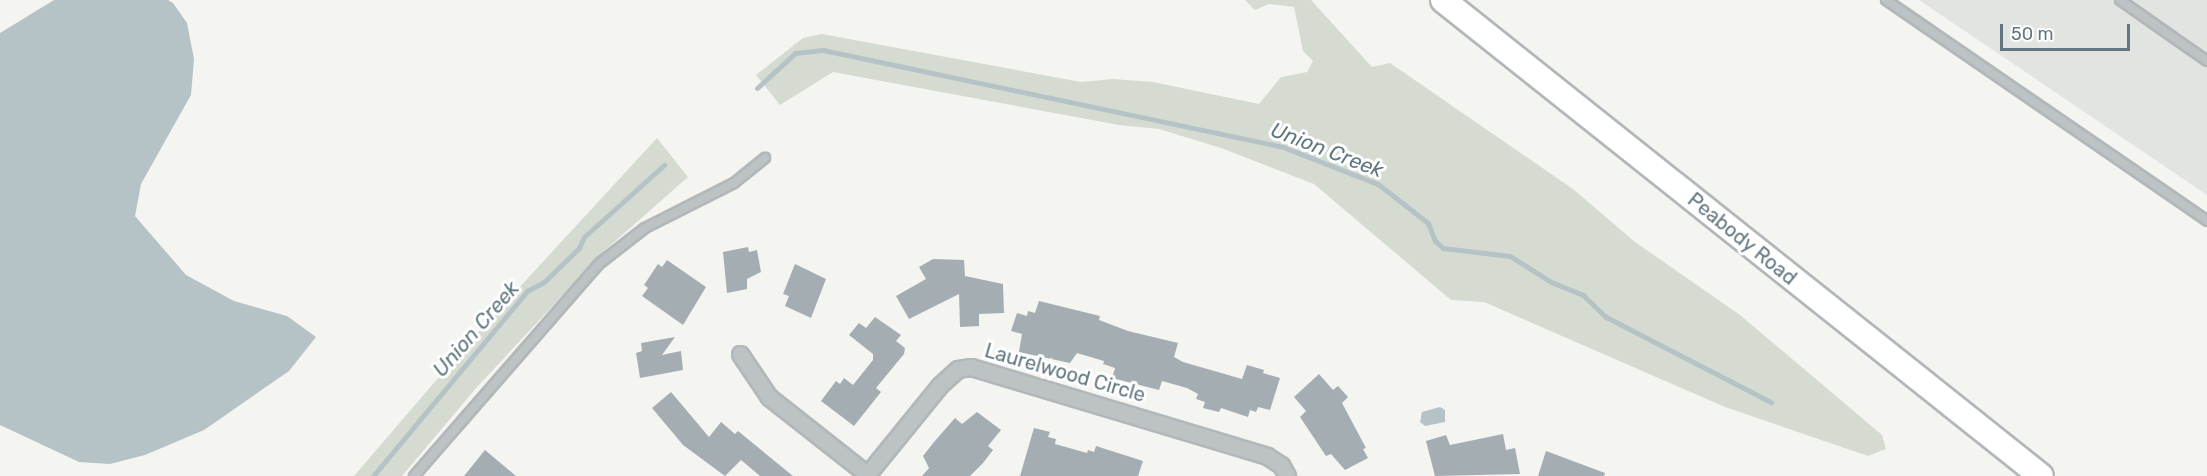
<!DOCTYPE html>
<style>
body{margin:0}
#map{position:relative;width:2207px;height:476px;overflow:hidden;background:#f4f4f1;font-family:Rubik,sans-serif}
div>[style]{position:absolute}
.built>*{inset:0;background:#e2e4e2}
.green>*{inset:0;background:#d6dbd2}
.water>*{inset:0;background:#b6c3c6}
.stream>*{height:5px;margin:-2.5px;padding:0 2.5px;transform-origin:2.5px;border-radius:2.5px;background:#b6c3c6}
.building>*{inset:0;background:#a4aeb2}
.roads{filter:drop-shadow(2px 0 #b2b7ba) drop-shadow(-2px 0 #b2b7ba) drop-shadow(0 2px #b2b7ba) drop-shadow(0 -2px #b2b7ba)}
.lane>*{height:8px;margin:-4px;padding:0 4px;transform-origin:4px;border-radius:4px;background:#bdc2c4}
.street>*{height:15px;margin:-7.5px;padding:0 7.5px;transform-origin:7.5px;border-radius:7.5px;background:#bdc2c4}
.primary>*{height:24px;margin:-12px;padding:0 12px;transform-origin:12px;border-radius:12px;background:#fff}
span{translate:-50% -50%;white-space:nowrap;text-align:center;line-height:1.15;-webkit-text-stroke:6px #fff;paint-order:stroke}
.street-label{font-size:20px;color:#647781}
.water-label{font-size:21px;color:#60797e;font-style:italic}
.scale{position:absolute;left:2000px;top:24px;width:130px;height:27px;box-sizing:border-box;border:3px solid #647781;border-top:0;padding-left:8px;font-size:18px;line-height:21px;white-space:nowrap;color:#647781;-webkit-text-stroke:4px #fff;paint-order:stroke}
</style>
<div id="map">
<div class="built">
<i style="clip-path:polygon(1919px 0,2207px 0,2207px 195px)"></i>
</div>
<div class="green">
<i style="clip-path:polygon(1245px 0,1311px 0,1372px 67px,1390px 63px,1573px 189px,1635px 242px,1740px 315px,1882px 435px,1886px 449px,1868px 456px,1725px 407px,1484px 302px,1451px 300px,1314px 184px,1221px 148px,1159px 129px,1119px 125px,833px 72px,780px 105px,756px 75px,803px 38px,822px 34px,1081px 82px,1113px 79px,1153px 82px,1259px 104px,1281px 77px,1307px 72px,1313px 61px,1303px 51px,1294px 7px,1269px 4px,1255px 10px)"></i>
<i style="clip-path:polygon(657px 138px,688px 177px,604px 251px,477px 387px,402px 476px,354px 476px,469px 342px)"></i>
</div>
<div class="water">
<i style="clip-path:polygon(54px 0,168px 0,173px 3px,187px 23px,194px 59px,191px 95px,141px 184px,135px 216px,186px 275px,234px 301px,287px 316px,316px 337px,289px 371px,204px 430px,145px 455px,110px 464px,79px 462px,0 425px,0 33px)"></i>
<i style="clip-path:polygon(1440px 407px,1445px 410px,1445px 422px,1425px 426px,1420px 422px,1422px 412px)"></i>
</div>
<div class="stream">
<i style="left:757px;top:88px;width:52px;rotate:-42.6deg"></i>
<i style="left:795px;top:53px;width:28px;rotate:-6deg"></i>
<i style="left:823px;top:50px;width:470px;rotate:11.9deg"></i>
<i style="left:1283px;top:147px;width:102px;rotate:21.3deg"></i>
<i style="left:1378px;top:184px;width:63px;rotate:38deg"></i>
<i style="left:1428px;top:223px;width:19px;rotate:69deg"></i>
<i style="left:1435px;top:241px;width:11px;rotate:41deg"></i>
<i style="left:1443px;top:248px;width:67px;rotate:6.8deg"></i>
<i style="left:1510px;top:256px;width:49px;rotate:32.4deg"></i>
<i style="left:1551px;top:282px;width:35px;rotate:22deg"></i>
<i style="left:1583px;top:295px;width:32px;rotate:44deg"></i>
<i style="left:1606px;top:317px;width:186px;rotate:27.3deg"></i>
<i style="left:373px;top:476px;width:241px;rotate:-50.2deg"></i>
<i style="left:527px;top:291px;width:19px;rotate:-28deg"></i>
<i style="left:544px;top:282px;width:49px;rotate:-44.2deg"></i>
<i style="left:579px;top:248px;width:12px;rotate:-66deg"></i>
<i style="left:584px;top:237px;width:108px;rotate:-42deg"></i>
</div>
<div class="building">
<i style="clip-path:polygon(748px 247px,749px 252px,757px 250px,761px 272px,747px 279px,747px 289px,727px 293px,723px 252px)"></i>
<i style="clip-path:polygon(933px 259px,964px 260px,965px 276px,1003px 284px,1004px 313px,979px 314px,979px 326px,960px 327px,959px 294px,909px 319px,896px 296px,926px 279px,919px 267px)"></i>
<i style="clip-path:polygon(667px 260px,706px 287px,683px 325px,642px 296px,648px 288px,644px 285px,658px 264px,662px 267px)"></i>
<i style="clip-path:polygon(795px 264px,826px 279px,811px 318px,785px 306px,789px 296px,783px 294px)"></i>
<i style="clip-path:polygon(1039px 301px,1100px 316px,1099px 320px,1128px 331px,1178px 343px,1174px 357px,1183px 362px,1242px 379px,1247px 365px,1264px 370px,1263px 373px,1280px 378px,1270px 410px,1258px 407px,1256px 412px,1250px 410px,1248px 417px,1221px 408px,1219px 412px,1203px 408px,1205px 402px,1196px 399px,1198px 394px,1187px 388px,1162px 381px,1159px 390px,1112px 378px,1115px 368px,1103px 364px,1104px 361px,1077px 353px,1070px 363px,1019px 352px,1022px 334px,1011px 331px,1017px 313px,1027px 316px,1028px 311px,1035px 313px)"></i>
<i style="clip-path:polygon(875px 317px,901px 335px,896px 341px,905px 348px,904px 354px,876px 388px,881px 392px,854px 426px,821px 401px,836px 381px,840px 384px,844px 378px,853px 385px,873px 360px,873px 354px,849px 335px,859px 323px,866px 328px)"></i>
<i style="clip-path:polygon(675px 337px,662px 355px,681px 351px,683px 370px,640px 378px,636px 353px,642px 351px,641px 343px)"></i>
<i style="clip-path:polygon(1319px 374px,1333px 390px,1338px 386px,1348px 397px,1342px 403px,1366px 448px,1363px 449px,1368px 458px,1345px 470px,1331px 454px,1326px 456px,1300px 417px,1306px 411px,1294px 397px)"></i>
<i style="clip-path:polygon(671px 392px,709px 437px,721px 422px,735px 434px,738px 431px,793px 476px,760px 476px,741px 460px,725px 476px,683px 445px,652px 408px)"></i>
<i style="clip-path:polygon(977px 412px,1001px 430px,988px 446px,993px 450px,983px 463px,970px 476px,922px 476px,929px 468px,923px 456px,934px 442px,955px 418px,962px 424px)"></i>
<i style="clip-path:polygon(1034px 428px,1050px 432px,1048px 437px,1056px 439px,1055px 444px,1087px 453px,1088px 450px,1094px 452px,1096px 446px,1143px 461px,1138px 476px,1020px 476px)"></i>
<i style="clip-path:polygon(1503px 434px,1506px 450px,1515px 448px,1520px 474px,1435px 476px,1426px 441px,1446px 435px,1450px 445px)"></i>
<i style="clip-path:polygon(485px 450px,516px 476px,464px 476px)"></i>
<i style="clip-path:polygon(1546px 451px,1605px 473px,1604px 476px,1538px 476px)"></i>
</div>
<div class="roads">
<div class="lane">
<i style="left:1886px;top:0;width:390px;rotate:34.5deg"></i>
<i style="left:2120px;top:0;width:106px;rotate:35deg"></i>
<i style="left:414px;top:476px;width:283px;rotate:-48.9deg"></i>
<i style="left:600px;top:263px;width:57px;rotate:-37.9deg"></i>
<i style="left:645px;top:228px;width:100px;rotate:-26.8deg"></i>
<i style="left:734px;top:183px;width:40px;rotate:-39deg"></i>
</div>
<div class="street">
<i style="left:740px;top:354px;width:52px;rotate:56deg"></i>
<i style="left:769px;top:397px;width:125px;rotate:38.2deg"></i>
<i style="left:866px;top:476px;width:117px;rotate:-50.9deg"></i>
<i style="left:940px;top:385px;width:24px;rotate:-42deg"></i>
<i style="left:958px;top:369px;width:13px;rotate:-9deg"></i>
<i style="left:971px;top:367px;width:309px;rotate:16.7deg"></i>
<i style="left:1267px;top:456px;width:17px;rotate:33deg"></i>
<i style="left:1281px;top:465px;width:13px;rotate:61deg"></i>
</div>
<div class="primary">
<i style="left:1443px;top:0;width:764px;rotate:38.52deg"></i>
</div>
</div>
<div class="street-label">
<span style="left:1742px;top:239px;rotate:39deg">Peabody Road</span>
<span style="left:1065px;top:373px;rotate:16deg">Laurelwood Circle</span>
</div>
<div class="water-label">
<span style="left:1327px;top:150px;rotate:21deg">Union Creek</span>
<span style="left:476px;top:329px;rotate:-49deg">Union Creek</span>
</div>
<div class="scale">50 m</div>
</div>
